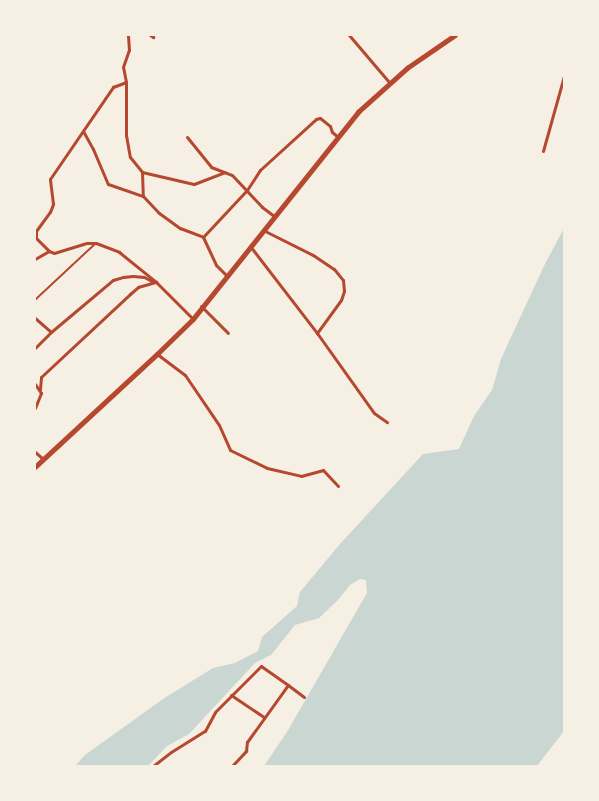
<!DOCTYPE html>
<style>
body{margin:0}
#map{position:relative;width:599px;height:801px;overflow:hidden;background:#f6efe4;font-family:"Fira Sans Condensed",sans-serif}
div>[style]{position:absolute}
.water>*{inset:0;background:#c9d6d2}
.service>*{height:1.5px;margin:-0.75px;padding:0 0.75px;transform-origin:0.75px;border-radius:0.75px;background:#b5482f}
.minor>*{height:3px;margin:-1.5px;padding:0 1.5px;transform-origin:1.5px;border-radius:1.5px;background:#b5482f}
.secondary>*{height:4.5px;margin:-2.25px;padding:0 2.25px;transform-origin:2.25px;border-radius:2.25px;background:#b5482f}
span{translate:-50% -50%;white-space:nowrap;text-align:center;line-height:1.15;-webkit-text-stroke:4px #f6efe4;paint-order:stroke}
.frame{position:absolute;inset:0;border:36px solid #f6efe4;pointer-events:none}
</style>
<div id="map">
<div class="water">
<i style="clip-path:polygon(564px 228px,564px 731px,537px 766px,264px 766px,287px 732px,367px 593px,366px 580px,360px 579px,350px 585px,338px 600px,319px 618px,295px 625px,271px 655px,255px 663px,189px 734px,167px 746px,148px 766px,75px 766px,85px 755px,163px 699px,213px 668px,235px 663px,258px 651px,262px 637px,297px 606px,300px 592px,340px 544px,423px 454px,459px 449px,474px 416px,492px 390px,501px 359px,544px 266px)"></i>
</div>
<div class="service">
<i style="left:35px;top:300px;width:82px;rotate:-43deg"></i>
</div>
<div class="minor">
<i style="left:150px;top:35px;width:4px;rotate:34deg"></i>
<i style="left:153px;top:37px;width:2px;rotate:-90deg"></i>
<i style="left:349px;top:35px;width:62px;rotate:49.6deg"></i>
<i style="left:126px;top:82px;width:53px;rotate:90deg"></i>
<i style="left:126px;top:135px;width:22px;rotate:80deg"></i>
<i style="left:130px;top:157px;width:19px;rotate:51deg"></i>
<i style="left:142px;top:172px;width:24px;rotate:88deg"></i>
<i style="left:143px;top:196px;width:23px;rotate:47deg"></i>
<i style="left:159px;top:213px;width:26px;rotate:36deg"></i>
<i style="left:180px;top:228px;width:25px;rotate:21deg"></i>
<i style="left:203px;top:237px;width:31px;rotate:65deg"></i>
<i style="left:216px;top:265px;width:14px;rotate:45deg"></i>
<i style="left:83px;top:131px;width:21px;rotate:61deg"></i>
<i style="left:93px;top:149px;width:38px;rotate:67deg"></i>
<i style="left:108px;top:184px;width:37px;rotate:19deg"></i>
<i style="left:187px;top:137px;width:38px;rotate:51deg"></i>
<i style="left:211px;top:167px;width:22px;rotate:21deg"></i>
<i style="left:232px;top:175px;width:44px;rotate:46.8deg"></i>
<i style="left:262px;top:207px;width:15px;rotate:37deg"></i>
<i style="left:543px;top:151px;width:78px;rotate:-74.4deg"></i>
<i style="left:142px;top:172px;width:53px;rotate:13deg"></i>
<i style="left:194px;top:184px;width:33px;rotate:-21deg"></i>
<i style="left:263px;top:230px;width:56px;rotate:26.6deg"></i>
<i style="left:313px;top:255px;width:25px;rotate:34deg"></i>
<i style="left:334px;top:269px;width:14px;rotate:51deg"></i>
<i style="left:343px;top:280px;width:11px;rotate:85deg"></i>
<i style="left:344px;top:291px;width:9px;rotate:108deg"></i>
<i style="left:341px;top:300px;width:41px;rotate:126deg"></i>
<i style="left:35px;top:237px;width:20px;rotate:45deg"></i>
<i style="left:49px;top:251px;width:5px;rotate:22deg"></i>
<i style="left:54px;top:253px;width:34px;rotate:-17deg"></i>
<i style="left:87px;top:243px;width:9px"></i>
<i style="left:96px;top:243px;width:25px;rotate:21deg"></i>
<i style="left:119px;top:252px;width:48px;rotate:39deg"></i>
<i style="left:156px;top:282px;width:52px;rotate:45deg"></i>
<i style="left:36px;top:237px;width:6px;rotate:-90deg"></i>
<i style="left:36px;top:231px;width:24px;rotate:-54deg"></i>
<i style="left:50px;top:212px;width:9px;rotate:-69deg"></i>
<i style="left:53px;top:204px;width:25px;rotate:-97deg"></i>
<i style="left:50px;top:179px;width:112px;rotate:-55.6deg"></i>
<i style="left:113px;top:87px;width:14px;rotate:-21deg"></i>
<i style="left:126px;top:82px;width:15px;rotate:-101deg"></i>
<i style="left:123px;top:67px;width:18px;rotate:-71deg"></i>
<i style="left:129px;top:50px;width:15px;rotate:-94deg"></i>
<i style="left:203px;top:237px;width:64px;rotate:-46.9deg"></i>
<i style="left:247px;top:190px;width:24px;rotate:-57deg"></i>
<i style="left:260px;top:170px;width:76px;rotate:-42.3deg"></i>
<i style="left:316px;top:119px;width:4px;rotate:-14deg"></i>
<i style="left:320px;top:118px;width:13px;rotate:39deg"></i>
<i style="left:330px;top:126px;width:6px;rotate:72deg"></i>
<i style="left:332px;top:132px;width:8px;rotate:40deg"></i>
<i style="left:250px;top:246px;width:110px;rotate:52.4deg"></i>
<i style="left:317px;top:333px;width:98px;rotate:54.5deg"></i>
<i style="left:374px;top:413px;width:16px;rotate:35deg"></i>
<i style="left:35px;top:259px;width:16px;rotate:-30deg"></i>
<i style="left:201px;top:306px;width:38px;rotate:45deg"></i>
<i style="left:35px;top:318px;width:21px;rotate:41deg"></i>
<i style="left:35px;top:348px;width:23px;rotate:-45deg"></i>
<i style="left:51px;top:332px;width:81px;rotate:-40deg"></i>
<i style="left:113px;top:280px;width:10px;rotate:-17deg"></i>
<i style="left:123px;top:277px;width:10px;rotate:-6deg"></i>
<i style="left:133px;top:276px;width:11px;rotate:5deg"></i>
<i style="left:144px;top:277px;width:9px;rotate:27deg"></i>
<i style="left:157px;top:354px;width:35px;rotate:37deg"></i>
<i style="left:185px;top:375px;width:60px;rotate:55.8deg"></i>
<i style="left:219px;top:425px;width:27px;rotate:66deg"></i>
<i style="left:230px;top:450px;width:41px;rotate:25.9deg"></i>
<i style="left:267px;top:468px;width:35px;rotate:13deg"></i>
<i style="left:301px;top:476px;width:23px;rotate:-15deg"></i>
<i style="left:323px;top:470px;width:22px;rotate:47deg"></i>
<i style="left:35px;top:384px;width:11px;rotate:56deg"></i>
<i style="left:41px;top:393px;width:16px;rotate:112deg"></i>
<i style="left:40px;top:389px;width:12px;rotate:-85deg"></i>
<i style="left:41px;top:377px;width:122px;rotate:-43deg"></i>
<i style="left:130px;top:294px;width:11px;rotate:-41deg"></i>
<i style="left:138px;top:287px;width:19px;rotate:-16deg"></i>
<i style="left:35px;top:452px;width:11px;rotate:41deg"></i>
<i style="left:231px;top:695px;width:40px;rotate:34deg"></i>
<i style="left:153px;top:766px;width:23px;rotate:-38deg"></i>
<i style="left:171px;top:752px;width:40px;rotate:-32deg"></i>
<i style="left:205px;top:731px;width:21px;rotate:-62deg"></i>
<i style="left:215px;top:712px;width:65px;rotate:-45deg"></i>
<i style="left:261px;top:666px;width:33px;rotate:35deg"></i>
<i style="left:232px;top:766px;width:21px;rotate:-47deg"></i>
<i style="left:246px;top:751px;width:9px;rotate:-84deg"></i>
<i style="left:247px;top:742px;width:70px;rotate:-54.3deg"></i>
<i style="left:288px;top:685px;width:20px;rotate:37deg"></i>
</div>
<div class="secondary">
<i style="left:35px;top:467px;width:166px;rotate:-42.8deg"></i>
<i style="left:157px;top:354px;width:50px;rotate:-44.2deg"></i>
<i style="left:193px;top:319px;width:265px;rotate:-51.4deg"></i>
<i style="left:358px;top:112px;width:66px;rotate:-41.9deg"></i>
<i style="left:407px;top:68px;width:58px;rotate:-34.5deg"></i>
</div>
<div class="frame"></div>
</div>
